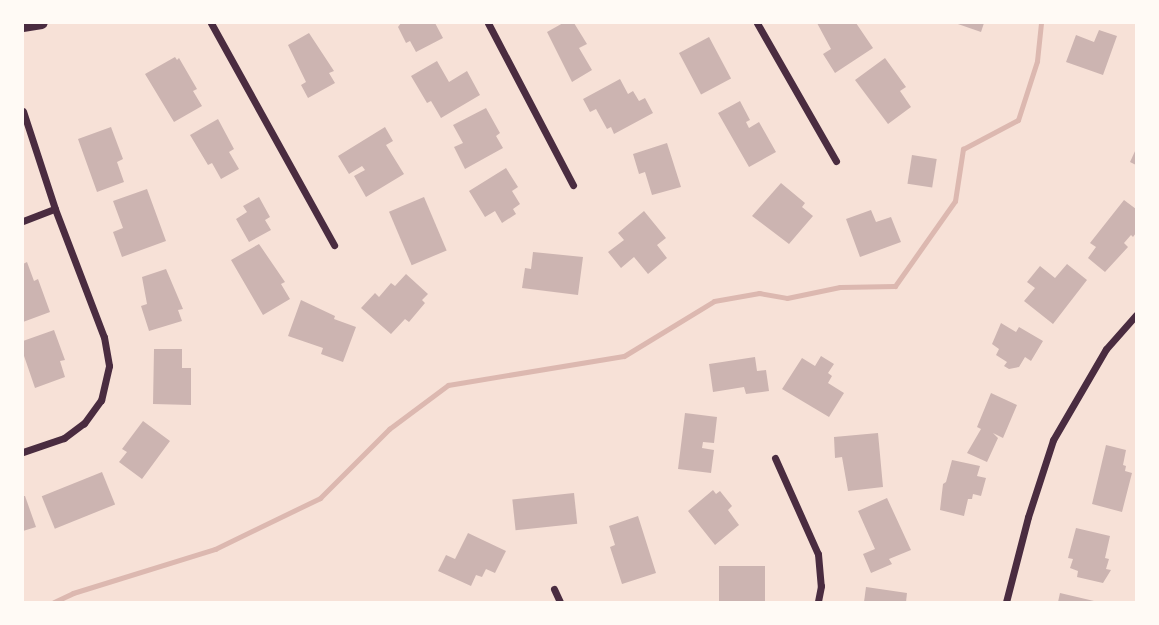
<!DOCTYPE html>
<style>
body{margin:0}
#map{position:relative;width:1159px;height:625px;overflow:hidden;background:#f7e1d7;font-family:Montserrat,sans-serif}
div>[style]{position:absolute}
.stream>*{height:5px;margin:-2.5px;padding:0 2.5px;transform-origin:2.5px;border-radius:2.5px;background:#dcb8b0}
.building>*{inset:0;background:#ccb4b1;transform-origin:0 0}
.minor>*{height:7px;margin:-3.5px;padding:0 3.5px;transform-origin:3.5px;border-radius:3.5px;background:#4a2c40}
.tertiary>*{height:12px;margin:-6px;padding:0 6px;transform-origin:6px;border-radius:6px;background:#4a2c40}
span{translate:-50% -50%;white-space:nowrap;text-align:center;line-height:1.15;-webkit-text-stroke:5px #fffaf5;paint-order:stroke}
.frame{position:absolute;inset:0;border:24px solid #fffaf5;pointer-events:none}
</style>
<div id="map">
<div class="stream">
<i style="left:54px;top:602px;width:21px;rotate:-25deg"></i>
<i style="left:73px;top:593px;width:149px;rotate:-17.2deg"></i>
<i style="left:215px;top:549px;width:117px;rotate:-25.9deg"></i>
<i style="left:320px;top:498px;width:98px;rotate:-45deg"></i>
<i style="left:389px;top:429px;width:74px;rotate:-36.7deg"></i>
<i style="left:448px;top:385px;width:178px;rotate:-9.4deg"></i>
<i style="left:624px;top:356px;width:105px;rotate:-31.4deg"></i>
<i style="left:714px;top:301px;width:46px;rotate:-10.1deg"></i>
<i style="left:759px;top:293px;width:28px;rotate:10deg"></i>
<i style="left:787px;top:298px;width:54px;rotate:-11.7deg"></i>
<i style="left:840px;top:287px;width:55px;rotate:-1deg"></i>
<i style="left:895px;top:286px;width:104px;rotate:-54.8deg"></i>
<i style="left:955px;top:201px;width:53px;rotate:-81.3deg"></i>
<i style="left:963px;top:149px;width:62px;rotate:-27.8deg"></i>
<i style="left:1018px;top:120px;width:62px;rotate:-72.1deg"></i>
<i style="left:1037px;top:61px;width:38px;rotate:-84deg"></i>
</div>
<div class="building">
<i style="clip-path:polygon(401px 23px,435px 23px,443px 38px,416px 52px,410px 41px,406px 43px,398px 27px)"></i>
<i style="clip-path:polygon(563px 23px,574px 23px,587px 44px,579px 48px,592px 70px,572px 82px,547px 32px)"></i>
<i style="clip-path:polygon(817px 23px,856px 23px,873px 48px,835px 73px,823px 54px,831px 49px)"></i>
<i style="clip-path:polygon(955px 23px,984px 23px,981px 32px)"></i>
<i style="clip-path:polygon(1099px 30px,1117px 36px,1103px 75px,1066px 62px,1076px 35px,1094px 42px)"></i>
<i style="clip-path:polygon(309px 33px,334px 71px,329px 73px,335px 83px,308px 98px,301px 85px,306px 82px,288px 45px)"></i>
<i style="left:709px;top:37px;width:47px;height:34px;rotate:62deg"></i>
<i style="clip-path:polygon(175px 57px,177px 60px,179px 58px,197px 89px,193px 91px,202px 106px,174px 122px,145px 74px)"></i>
<i style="clip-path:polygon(885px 58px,906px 87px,900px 91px,911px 107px,888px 124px,855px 80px)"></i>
<i style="clip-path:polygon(437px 61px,449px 82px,467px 71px,480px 95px,441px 118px,431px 101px,427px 103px,411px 76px)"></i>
<i style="clip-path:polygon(620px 79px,628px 94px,633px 91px,639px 101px,645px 98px,653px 113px,614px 134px,611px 127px,607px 129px,596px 109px,590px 112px,583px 99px)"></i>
<i style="clip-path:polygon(740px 101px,750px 120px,746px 122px,749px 128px,759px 122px,776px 152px,749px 167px,718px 113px)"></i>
<i style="clip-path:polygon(486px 108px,500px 133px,496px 136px,503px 148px,465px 169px,454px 147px,463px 143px,453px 125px)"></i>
<i style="clip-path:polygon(218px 119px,234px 149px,229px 152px,239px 169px,221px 179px,212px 163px,208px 165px,190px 135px)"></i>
<i style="clip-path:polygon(111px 127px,123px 159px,117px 162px,124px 182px,97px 192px,78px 139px)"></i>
<i style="clip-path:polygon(385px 127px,393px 141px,386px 145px,404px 174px,366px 197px,354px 176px,365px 170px,362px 166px,349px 174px,338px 156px)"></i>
<i style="clip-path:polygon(667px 143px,681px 187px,652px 195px,645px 172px,639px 174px,633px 154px)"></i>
<i style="clip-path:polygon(1136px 149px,1136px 165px,1130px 162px)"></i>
<i style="left:912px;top:155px;width:25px;height:29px;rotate:9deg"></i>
<i style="clip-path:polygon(506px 168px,518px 187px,512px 191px,520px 204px,513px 209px,516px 214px,502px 223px,495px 211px,485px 217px,469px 191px)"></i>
<i style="clip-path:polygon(781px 183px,805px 203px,802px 207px,813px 216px,789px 244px,752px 216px)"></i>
<i style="clip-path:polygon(147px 189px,166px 241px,122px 257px,113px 232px,123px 228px,113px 201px)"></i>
<i style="clip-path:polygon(259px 197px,270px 217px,265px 220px,271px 230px,249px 242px,236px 219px,247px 212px,243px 206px)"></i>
<i style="left:424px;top:197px;width:58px;height:38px;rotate:67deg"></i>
<i style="clip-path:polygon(1124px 200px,1136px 209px,1136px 233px,1133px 237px,1131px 235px,1124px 243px,1128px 247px,1105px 272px,1088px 258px,1096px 247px,1090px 243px)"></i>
<i style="clip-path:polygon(871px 210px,876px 222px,891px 217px,901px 242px,860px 257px,846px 219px)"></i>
<i style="clip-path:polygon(644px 211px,666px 238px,657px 245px,667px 258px,648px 274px,634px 257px,621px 268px,608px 252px,624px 240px,618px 233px)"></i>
<i style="clip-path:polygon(259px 244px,285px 282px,281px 284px,290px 299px,263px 315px,231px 260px)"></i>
<i style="clip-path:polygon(533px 252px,583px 257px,578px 295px,522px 288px,525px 268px,531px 269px)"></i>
<i style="clip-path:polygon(27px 262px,34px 281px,38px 279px,50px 312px,23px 322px,23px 264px)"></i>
<i style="clip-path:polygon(1067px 264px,1087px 280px,1053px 324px,1024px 301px,1035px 288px,1027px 282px,1040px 266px,1055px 278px)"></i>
<i style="clip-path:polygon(166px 269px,183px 309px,178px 310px,182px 321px,149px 331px,141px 306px,147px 304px,142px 277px)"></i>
<i style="clip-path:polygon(406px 274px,428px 294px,422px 300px,425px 303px,409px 322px,405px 319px,391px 334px,361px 308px,375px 293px,379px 297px,391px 283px,395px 286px)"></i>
<i style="clip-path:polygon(301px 300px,335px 316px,334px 319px,356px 327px,343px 362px,321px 354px,323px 348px,288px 336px)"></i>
<i style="clip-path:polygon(1001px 323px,1016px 332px,1019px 327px,1043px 341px,1031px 361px,1025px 357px,1019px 367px,1009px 369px,1004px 366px,1007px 362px,996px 355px,999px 349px,992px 344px)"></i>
<i style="clip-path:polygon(54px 330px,65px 360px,60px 361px,65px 377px,35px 388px,23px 353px,23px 341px)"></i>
<i style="clip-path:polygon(154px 349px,182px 349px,182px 368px,191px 368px,191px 405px,153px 404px)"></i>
<i style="clip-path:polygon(821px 356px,834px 364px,828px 373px,832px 376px,828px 383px,844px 393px,829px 417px,782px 389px,802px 358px,815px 366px)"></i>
<i style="clip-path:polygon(755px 357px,757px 371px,766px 370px,769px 391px,746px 394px,744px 387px,713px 392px,709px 364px)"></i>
<i style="clip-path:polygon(991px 393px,1017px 405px,1003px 438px,993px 433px,998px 438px,987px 462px,967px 453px,981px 429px,977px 427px)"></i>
<i style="clip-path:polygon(685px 413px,717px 417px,714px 443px,703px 442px,702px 448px,714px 450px,711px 473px,678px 469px)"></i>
<i style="clip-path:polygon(143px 421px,170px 441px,142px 479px,119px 462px,127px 452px,122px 449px)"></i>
<i style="clip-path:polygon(878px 433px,883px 487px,848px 491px,842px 457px,835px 458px,834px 437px)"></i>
<i style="clip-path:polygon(1106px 445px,1126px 450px,1123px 465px,1126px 466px,1125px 471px,1132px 473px,1122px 512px,1092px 504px)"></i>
<i style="clip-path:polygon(952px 460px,980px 466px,977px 476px,986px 478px,981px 496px,973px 494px,972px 499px,968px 499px,964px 516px,940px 510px,943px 484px,946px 482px)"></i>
<i style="left:102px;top:472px;width:35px;height:65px;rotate:68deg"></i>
<i style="clip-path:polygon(713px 490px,716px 494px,720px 491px,732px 506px,728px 510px,739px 525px,715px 545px,688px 511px)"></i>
<i style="left:574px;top:493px;width:31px;height:62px;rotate:84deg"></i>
<i style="clip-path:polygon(23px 496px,25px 496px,36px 527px,23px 531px)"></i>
<i style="clip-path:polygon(887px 498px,911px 550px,889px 559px,892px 564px,871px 573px,863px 554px,875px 549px,858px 511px)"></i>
<i style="clip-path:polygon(638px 516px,656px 573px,622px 584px,610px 547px,615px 545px,609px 526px)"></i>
<i style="clip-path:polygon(1076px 528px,1110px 536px,1105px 558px,1109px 559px,1106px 569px,1111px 570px,1103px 583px,1077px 577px,1078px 571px,1070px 568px,1073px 559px,1068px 558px)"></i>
<i style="clip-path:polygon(468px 533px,506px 551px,495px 573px,486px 569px,482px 577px,476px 575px,471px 586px,438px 571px,446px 555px,455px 559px)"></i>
<i style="left:719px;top:566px;width:46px;height:36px"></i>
<i style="clip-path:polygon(866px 587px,907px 593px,906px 602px,864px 602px)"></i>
<i style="clip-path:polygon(1060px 593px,1094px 601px,1094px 602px,1058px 602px)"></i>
</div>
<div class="minor">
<i style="left:211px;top:23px;width:254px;rotate:61deg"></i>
<i style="left:488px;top:23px;width:183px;rotate:62.3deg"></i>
<i style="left:757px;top:23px;width:159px;rotate:60.2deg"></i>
<i style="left:23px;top:111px;width:103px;rotate:71.9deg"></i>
<i style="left:55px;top:209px;width:137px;rotate:69.1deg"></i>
<i style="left:104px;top:337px;width:29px;rotate:80deg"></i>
<i style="left:109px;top:366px;width:35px;rotate:103deg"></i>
<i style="left:101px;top:400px;width:29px;rotate:126deg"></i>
<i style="left:84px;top:423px;width:25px;rotate:143deg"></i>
<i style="left:64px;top:438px;width:43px;rotate:161.1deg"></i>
<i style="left:23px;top:221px;width:34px;rotate:-21deg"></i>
<i style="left:775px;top:458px;width:105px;rotate:65.9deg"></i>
<i style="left:818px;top:554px;width:32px;rotate:85deg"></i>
<i style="left:821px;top:586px;width:16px;rotate:101deg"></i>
<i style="left:554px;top:589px;width:14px;rotate:65deg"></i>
<i style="left:1006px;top:602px;width:88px;rotate:-75.5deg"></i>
<i style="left:1028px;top:517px;width:81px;rotate:-72deg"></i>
<i style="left:1053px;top:440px;width:105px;rotate:-59.8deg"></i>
<i style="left:1106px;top:349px;width:45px;rotate:-48.6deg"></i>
</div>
<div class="tertiary">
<i style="left:23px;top:26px;width:19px;rotate:-9deg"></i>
</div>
<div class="frame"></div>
</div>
